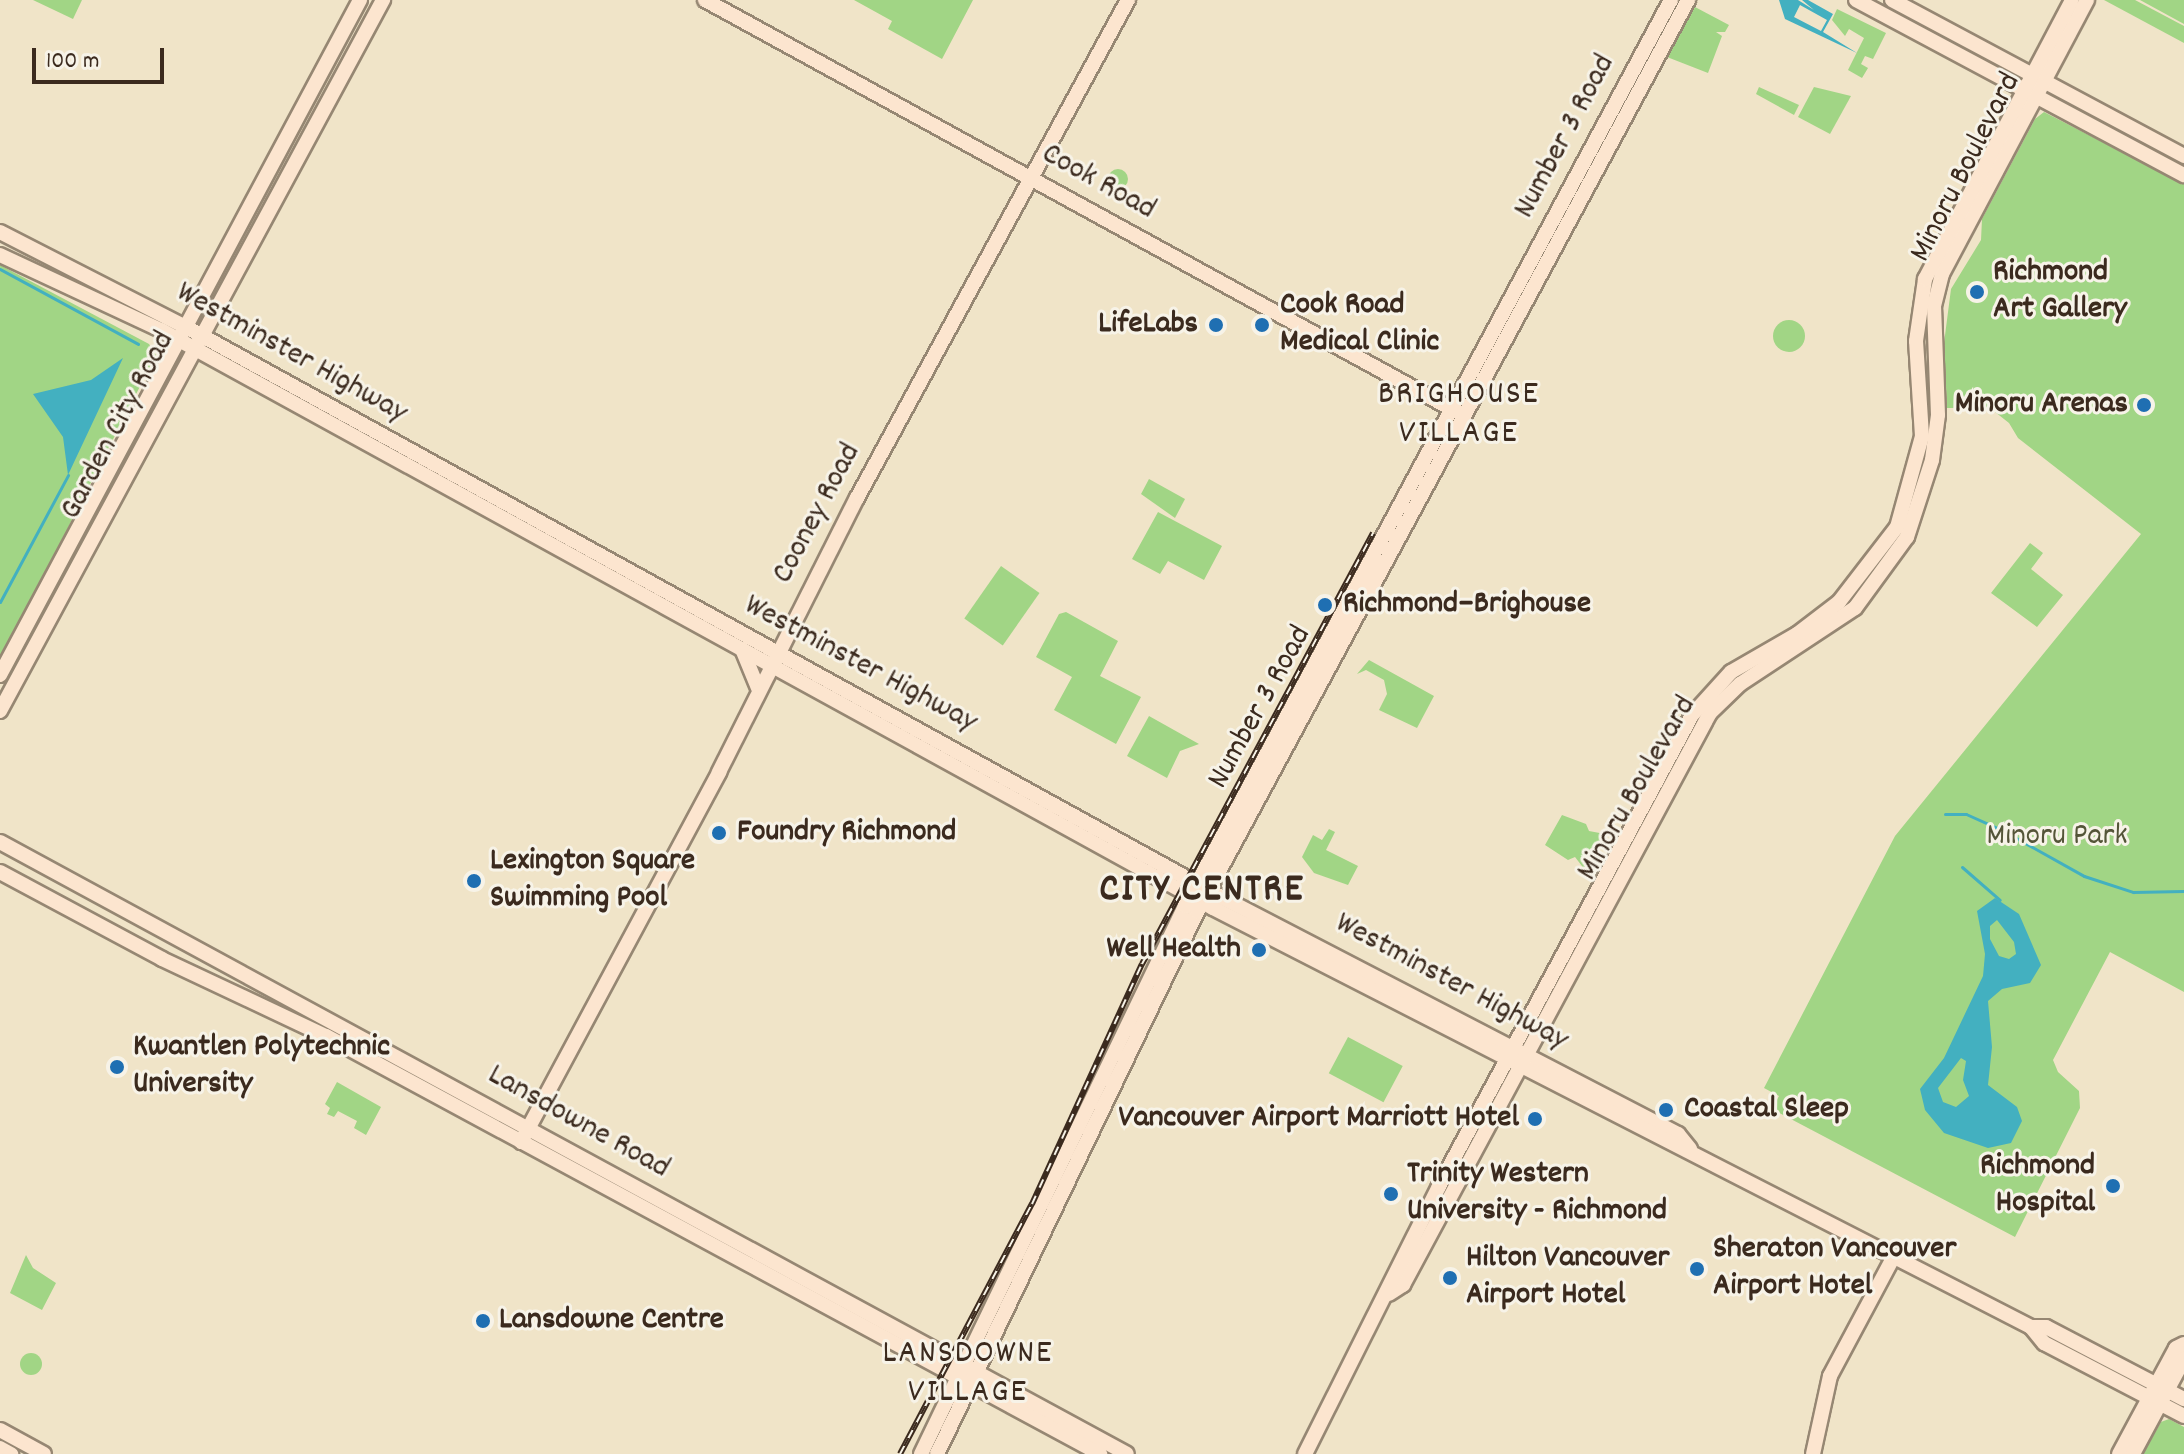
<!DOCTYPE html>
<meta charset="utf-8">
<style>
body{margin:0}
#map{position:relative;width:2184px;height:1454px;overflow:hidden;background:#f0e4c8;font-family:Dekko,sans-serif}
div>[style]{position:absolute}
.green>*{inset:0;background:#a1d585;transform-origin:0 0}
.round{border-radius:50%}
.water>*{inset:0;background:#43b0c0}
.stream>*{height:3px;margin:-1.5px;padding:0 1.5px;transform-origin:1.5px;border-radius:1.5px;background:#43b0c0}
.roads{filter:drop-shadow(2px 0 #968773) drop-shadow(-2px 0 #968773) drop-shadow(0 2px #968773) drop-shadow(0 -2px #968773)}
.secondary>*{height:14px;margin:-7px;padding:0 7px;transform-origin:7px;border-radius:7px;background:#fce5cf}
.rail>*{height:6px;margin-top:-3px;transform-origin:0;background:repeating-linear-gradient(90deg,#f7f3e8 0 9px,#3b2a1e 0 18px);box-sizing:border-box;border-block:2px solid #3b2a1e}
.dots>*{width:22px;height:22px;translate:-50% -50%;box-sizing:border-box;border:4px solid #f7f3e8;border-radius:50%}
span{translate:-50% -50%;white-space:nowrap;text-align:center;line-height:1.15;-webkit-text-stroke:6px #f7f3e8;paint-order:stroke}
.street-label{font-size:32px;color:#3b2a1e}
.poi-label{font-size:32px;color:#3b2a1e;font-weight:700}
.left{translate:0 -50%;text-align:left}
.right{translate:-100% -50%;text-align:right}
.park-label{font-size:32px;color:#545538}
.neighbourhood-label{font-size:34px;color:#3b2a1e;letter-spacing:2px}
.district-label{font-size:40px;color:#3b2a1e;font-weight:700;letter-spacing:2px}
.scale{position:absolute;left:32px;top:48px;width:132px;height:36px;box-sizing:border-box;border:4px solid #3b2a1e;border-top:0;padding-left:10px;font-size:24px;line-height:28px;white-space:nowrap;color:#3b2a1e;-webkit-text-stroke:6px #f7f3e8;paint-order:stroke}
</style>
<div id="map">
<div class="green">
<i style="clip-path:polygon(33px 0,82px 0,73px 19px)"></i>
<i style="clip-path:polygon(854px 0,973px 0,942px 59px,888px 29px,892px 21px)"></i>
<i style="clip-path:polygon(2104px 0,2135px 0,2184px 26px,2184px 43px)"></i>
<i style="clip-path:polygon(2140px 0,2184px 0,2184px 24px)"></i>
<i style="clip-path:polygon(1695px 7px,1729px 25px,1725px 32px,1716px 32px,1722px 36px,1708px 73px,1667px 57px)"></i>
<i style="clip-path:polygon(1837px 9px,1886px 33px,1873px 59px,1865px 56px,1861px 64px,1868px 68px,1862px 78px,1848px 70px,1864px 38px,1849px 29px,1845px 36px,1832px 20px)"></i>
<i style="clip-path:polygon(1759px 87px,1799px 105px,1794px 115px,1756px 94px)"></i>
<i style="clip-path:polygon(1814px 87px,1851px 96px,1830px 134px,1798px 117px)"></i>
<i style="clip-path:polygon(2044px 112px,2184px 184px,2184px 992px,2110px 952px,2053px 1060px,2058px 1072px,2079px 1091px,2080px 1108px,2015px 1237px,1772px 1109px,1779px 1096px,1764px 1088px,1895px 836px,2141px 534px,2018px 438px,2009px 423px,1990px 408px,1947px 408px,1944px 343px,1951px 289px,1981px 240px,1982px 219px,2035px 119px)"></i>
<i class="round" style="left:1108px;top:169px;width:20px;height:20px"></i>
<i style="clip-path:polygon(0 265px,149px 344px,156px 355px,0 661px)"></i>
<i class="round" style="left:1773px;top:320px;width:32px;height:32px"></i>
<i style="clip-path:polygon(1149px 479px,1185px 499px,1175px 518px,1141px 494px)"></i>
<i style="clip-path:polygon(1158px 512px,1222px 546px,1204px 580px,1168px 561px,1160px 574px,1132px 559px)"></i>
<i style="clip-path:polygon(2030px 543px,2043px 553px,2031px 569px,2063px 595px,2037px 627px,1991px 593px)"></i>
<i style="left:1001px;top:566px;width:47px;height:64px;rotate:35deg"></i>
<i style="clip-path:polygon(1066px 612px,1118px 641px,1100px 676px,1141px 697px,1116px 744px,1054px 710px,1072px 677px,1036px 657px,1059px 614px)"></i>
<i style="clip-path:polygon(1369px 660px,1434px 696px,1417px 728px,1379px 710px,1387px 694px,1384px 680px,1366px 670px,1357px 674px)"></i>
<i style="clip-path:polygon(1149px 716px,1199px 744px,1180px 751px,1167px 778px,1127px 756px)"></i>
<i style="clip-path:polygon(1562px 815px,1586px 824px,1589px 831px,1605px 834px,1585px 870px,1575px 857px,1568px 860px,1545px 845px)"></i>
<i style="clip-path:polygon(1329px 829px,1335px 832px,1326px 850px,1358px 866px,1348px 885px,1314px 873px,1302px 857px,1313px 835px,1322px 840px)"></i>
<i style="left:1348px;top:1037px;width:62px;height:41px;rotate:28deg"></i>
<i style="clip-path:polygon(337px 1082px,381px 1107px,366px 1135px,354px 1128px,357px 1121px,338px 1111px,334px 1117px,327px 1114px,330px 1108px,325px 1104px)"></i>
<i style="clip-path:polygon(26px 1255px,33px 1268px,56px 1283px,42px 1310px,10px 1293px)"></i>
<i class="round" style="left:20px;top:1353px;width:22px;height:22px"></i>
<i style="clip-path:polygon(2169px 1419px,2184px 1427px,2184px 1454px,2143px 1454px,2161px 1422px)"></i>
</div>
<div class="water">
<i style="clip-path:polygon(evenodd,1779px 0,1798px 0,1814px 10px,1802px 0,1808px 0,1833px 14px,1823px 32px,1857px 53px,1785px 19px,1779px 0,1800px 5px,1827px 20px,1821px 31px,1794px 17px,1800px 5px)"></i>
<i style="clip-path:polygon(123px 358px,68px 475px,63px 437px,33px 394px,91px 380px)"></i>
<i style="clip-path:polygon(evenodd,1995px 898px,2019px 914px,2041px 965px,2030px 983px,2002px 989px,1988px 1001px,1992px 1047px,1988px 1085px,2017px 1107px,2022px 1121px,2011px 1143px,1988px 1148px,1944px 1133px,1925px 1110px,1920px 1089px,1944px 1058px,1983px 976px,1985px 954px,1977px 911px,1995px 898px,1997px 920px,2014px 942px,2016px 954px,2009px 959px,1999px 956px,1990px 939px,1990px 926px,1997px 920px,1995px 898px,1961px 1058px,1966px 1061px,1963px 1080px,1969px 1096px,1956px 1107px,1943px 1102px,1938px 1088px,1961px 1058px)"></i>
</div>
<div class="stream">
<i style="left:0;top:269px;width:157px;rotate:28.5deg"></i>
<i style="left:0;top:602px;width:144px;rotate:-61.8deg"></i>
<i style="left:1945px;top:814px;width:21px"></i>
<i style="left:1966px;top:814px;width:37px;rotate:24deg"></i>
<i style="left:2000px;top:829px;width:96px;rotate:29.2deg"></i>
<i style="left:2084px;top:876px;width:52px;rotate:18.1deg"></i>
<i style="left:2133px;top:892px;width:51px;rotate:-1.1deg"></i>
<i style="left:1962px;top:867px;width:50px;rotate:41deg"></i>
</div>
<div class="roads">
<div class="secondary">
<i style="left:705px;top:0;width:860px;rotate:28.71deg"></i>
<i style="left:1856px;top:0;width:372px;rotate:28.1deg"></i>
<i style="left:1892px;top:0;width:331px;rotate:28.1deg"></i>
<i style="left:0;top:232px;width:209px;rotate:27.1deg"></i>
<i style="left:186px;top:327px;width:1184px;rotate:28.84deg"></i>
<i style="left:1223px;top:898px;width:513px;rotate:27.41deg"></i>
<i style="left:1678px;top:1134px;width:19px;rotate:51deg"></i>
<i style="left:0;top:255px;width:178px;rotate:25deg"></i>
<i style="left:161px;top:330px;width:1200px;rotate:28.79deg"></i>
<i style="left:1213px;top:908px;width:919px;rotate:27.12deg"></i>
<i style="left:2031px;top:1327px;width:21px;rotate:51deg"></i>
<i style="left:2044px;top:1343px;width:158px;rotate:27.5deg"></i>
<i style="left:742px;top:649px;width:42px;rotate:67.7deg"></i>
<i style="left:0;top:675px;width:765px;rotate:-61.93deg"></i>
<i style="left:0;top:711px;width:808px;rotate:-61.69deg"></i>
<i style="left:0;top:842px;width:1282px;rotate:28.5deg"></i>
<i style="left:0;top:872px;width:184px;rotate:28.2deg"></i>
<i style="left:162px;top:959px;width:181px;rotate:25.2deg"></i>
<i style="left:326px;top:1036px;width:880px;rotate:28.37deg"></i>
<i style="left:521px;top:1142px;width:420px;rotate:-61.8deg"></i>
<i style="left:719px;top:772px;width:307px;rotate:-63.3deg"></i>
<i style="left:857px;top:498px;width:567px;rotate:-61.45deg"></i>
<i style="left:1389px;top:1294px;width:17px;rotate:-33deg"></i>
<i style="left:1403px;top:1285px;width:649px;rotate:-61.78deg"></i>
<i style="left:1710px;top:713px;width:42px;rotate:-44deg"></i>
<i style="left:1740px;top:684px;width:138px;rotate:-33.5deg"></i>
<i style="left:1855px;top:608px;width:88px;rotate:-53.8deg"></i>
<i style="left:1907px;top:537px;width:81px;rotate:-72deg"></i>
<i style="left:1932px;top:460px;width:45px;rotate:-82.4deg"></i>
<i style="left:1938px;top:415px;width:109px;rotate:-92.1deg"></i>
<i style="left:1934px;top:306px;width:33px;rotate:-76deg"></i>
<i style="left:1942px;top:274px;width:310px;rotate:-62.1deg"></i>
<i style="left:2031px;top:1327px;width:15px"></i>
<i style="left:2046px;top:1327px;width:156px;rotate:27.6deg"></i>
<i style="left:0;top:1430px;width:50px;rotate:28.6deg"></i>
<i style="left:0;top:1448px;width:13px;rotate:29deg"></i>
<i style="left:921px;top:1454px;width:608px;rotate:-64.28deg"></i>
<i style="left:1185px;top:906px;width:1028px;rotate:-61.79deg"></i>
<i style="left:937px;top:1454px;width:601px;rotate:-64.37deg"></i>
<i style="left:1197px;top:912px;width:1036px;rotate:-61.7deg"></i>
<i style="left:1305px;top:1454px;width:300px;rotate:-63.4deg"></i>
<i style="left:1439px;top:1186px;width:535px;rotate:-61.76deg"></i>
<i style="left:1692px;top:715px;width:58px;rotate:-47.8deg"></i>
<i style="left:1731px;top:672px;width:76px;rotate:-29.9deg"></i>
<i style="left:1797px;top:634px;width:53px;rotate:-37.3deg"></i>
<i style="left:1839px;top:602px;width:95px;rotate:-52.3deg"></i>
<i style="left:1897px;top:527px;width:94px;rotate:-74.6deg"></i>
<i style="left:1922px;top:436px;width:95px;rotate:-93.6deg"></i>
<i style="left:1916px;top:341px;width:63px;rotate:-81.7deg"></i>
<i style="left:1925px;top:279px;width:315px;rotate:-62.2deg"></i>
<i style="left:1813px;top:1454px;width:80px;rotate:-77.7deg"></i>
<i style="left:1830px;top:1376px;width:136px;rotate:-61.9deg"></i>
<i style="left:2119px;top:1454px;width:120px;rotate:-61.7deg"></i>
<i style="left:2176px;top:1348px;width:9px;rotate:-27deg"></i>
<i style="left:2133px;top:1454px;width:108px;rotate:-61.8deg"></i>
</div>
</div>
<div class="rail">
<i style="left:900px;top:1454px;width:283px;rotate:-62.2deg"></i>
<i style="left:1032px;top:1204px;width:264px;rotate:-65.4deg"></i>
<i style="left:1142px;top:964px;width:489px;rotate:-61.8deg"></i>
</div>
<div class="dots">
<i style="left:1977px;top:292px;background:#1f6fb2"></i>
<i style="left:1216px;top:325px;background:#1f6fb2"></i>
<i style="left:1262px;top:325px;background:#1f6fb2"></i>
<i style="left:2144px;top:405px;background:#1f6fb2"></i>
<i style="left:1325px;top:605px;background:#1f6fb2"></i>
<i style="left:719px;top:833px;background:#1f6fb2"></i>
<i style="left:474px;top:881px;background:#1f6fb2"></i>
<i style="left:1259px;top:950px;background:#1f6fb2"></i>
<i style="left:117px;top:1067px;background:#1f6fb2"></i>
<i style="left:1666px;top:1110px;background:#1f6fb2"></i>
<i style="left:1535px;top:1119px;background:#1f6fb2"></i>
<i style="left:2113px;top:1186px;background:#1f6fb2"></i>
<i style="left:1391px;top:1194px;background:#1f6fb2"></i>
<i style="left:1697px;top:1269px;background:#1f6fb2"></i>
<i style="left:1450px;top:1278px;background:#1f6fb2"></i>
<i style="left:483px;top:1321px;background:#1f6fb2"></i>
</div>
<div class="street-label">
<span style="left:1566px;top:137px;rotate:-62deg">Number 3 Road</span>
<span style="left:1967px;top:168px;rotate:-63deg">Minoru Boulevard</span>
<span style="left:1098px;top:183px;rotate:29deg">Cook Road</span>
<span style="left:291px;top:354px;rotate:29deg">Westminster Highway</span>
<span style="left:119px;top:426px;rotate:-62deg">Garden City Road</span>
<span style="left:818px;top:514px;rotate:-62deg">Cooney Road</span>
<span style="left:860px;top:665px;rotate:28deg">Westminster Highway</span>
<span style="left:1261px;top:708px;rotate:-61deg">Number 3 Road</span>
<span style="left:1638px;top:789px;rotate:-60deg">Minoru Boulevard</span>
<span style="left:1451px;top:983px;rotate:28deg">Westminster Highway</span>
<span style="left:578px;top:1123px;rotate:29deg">Lansdowne Road</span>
</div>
<div class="poi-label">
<span class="left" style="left:1993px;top:292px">Richmond<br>Art Gallery</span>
<span class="left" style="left:1280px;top:325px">Cook Road<br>Medical Clinic</span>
<span class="right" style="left:1198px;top:325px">LifeLabs</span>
<span class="right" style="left:2128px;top:405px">Minoru Arenas</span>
<span class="left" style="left:1343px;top:605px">Richmond–Brighouse</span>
<span class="left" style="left:737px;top:833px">Foundry Richmond</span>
<span class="left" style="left:490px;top:881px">Lexington Square<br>Swimming Pool</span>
<span class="right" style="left:1241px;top:950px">Well Health</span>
<span class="left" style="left:133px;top:1067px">Kwantlen Polytechnic<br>University</span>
<span class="left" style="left:1684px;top:1110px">Coastal Sleep</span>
<span class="right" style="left:1519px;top:1119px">Vancouver Airport Marriott Hotel</span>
<span class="right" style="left:2095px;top:1186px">Richmond<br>Hospital</span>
<span class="left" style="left:1407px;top:1194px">Trinity Western<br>University - Richmond</span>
<span class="left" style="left:1713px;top:1269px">Sheraton Vancouver<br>Airport Hotel</span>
<span class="left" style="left:1466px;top:1278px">Hilton Vancouver<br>Airport Hotel</span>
<span class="left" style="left:499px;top:1321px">Lansdowne Centre</span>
</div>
<div class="park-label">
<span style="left:2057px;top:837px">Minoru Park</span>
</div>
<div class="neighbourhood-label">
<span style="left:1459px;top:415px">BRIGHOUSE<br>VILLAGE</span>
<span style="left:968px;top:1374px">LANSDOWNE<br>VILLAGE</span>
</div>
<div class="district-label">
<span style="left:1202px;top:892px">CITY CENTRE</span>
</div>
<div class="scale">100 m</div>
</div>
